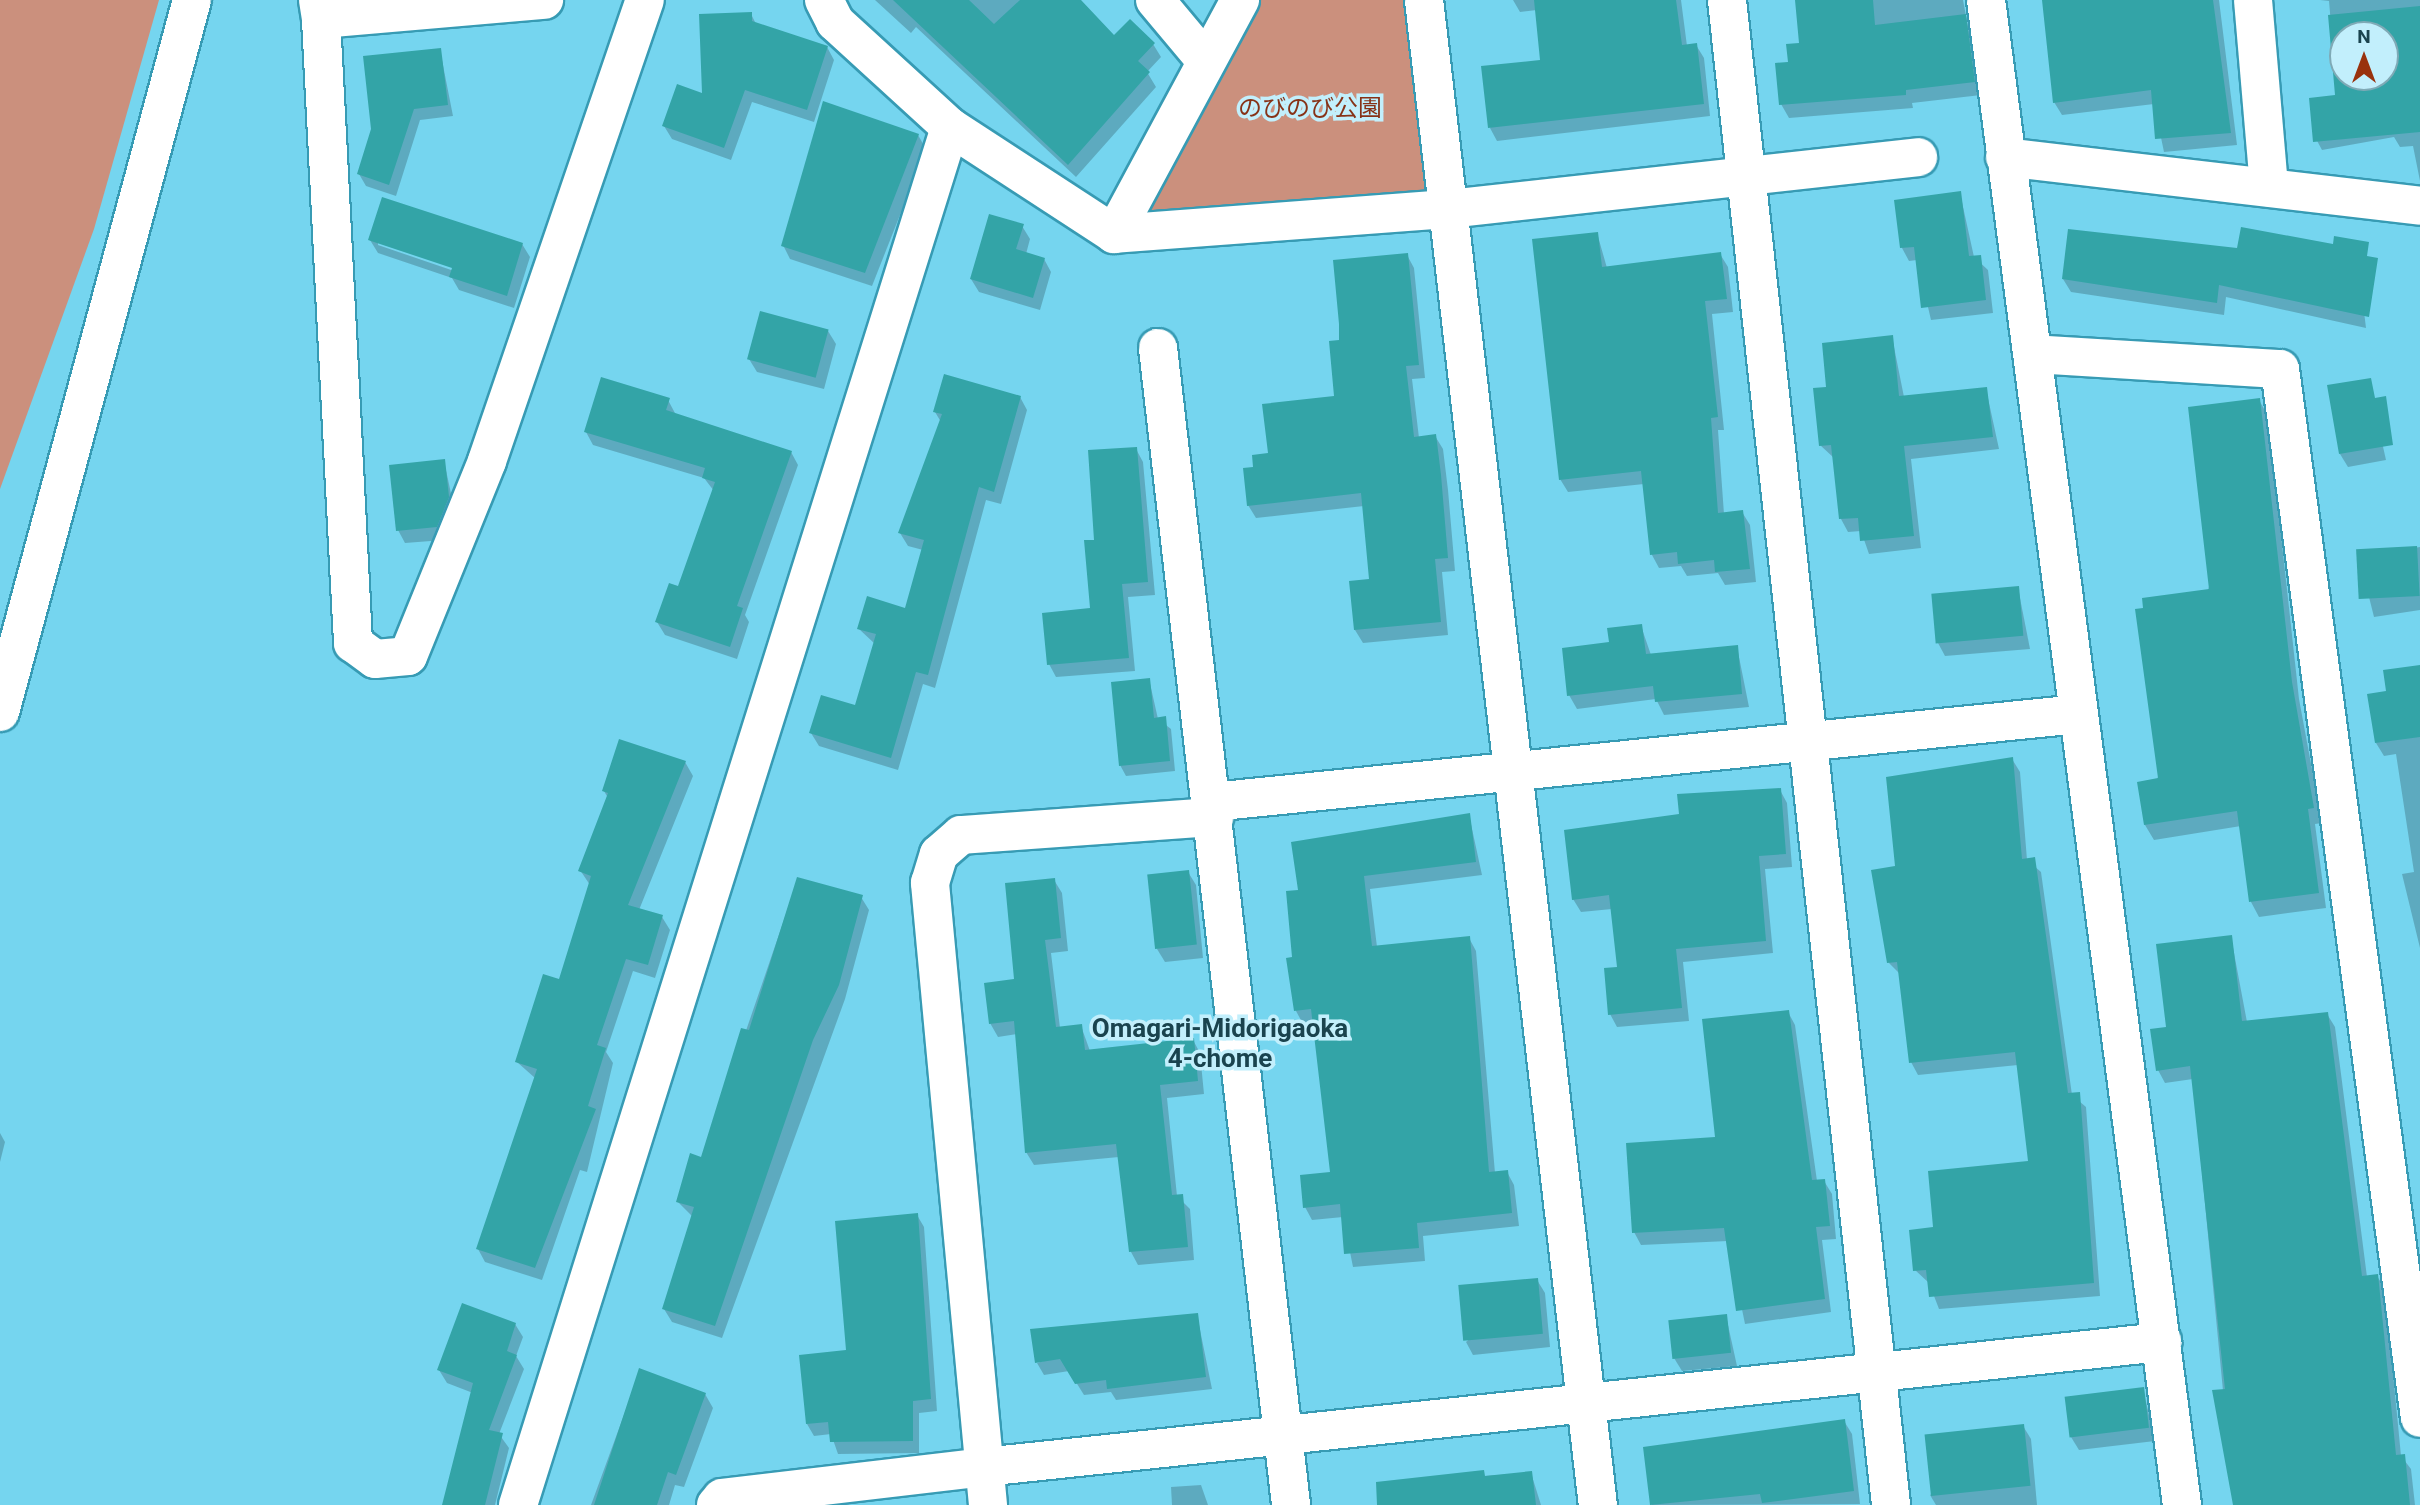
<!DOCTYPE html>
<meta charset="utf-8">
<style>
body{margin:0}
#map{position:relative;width:2420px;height:1505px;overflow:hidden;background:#75d5ef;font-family:Roboto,"Noto Sans JP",sans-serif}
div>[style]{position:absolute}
.green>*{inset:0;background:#cb907d}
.shadow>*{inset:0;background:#0003}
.building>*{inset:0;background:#33a4a7;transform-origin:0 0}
.roads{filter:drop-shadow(2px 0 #379bb4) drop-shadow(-2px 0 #379bb4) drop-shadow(0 2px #379bb4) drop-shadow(0 -2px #379bb4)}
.minor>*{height:38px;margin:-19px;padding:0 19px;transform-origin:19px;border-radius:19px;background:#fff}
span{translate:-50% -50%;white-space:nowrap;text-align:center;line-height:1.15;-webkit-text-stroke:7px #c2effc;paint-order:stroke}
.park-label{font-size:24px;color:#873217}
.neighbourhood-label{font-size:26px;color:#1a434e;font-weight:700}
.north{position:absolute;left:2329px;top:21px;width:70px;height:70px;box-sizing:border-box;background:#c2effc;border:2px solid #7faab6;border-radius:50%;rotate:0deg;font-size:19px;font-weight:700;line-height:28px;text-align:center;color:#1a434e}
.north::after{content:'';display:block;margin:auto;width:24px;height:32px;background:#99320d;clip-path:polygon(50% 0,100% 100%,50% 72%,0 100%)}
</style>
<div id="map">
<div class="green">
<i style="clip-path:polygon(0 0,159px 0,94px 229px,0 489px)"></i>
<i style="clip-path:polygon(1241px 0,1424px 0,1448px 209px,1114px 234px)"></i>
</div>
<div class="shadow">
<i style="clip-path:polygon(875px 0,1079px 0,1114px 38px,1153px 44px,1161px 57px,1147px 72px,1156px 87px,1076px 177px,916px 27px,911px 33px)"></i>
<i style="clip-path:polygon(1513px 0,1681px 0,1687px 46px,1696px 45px,1704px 58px,1710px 116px,1497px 141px,1490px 128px,1542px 61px,1537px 10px,1520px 12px)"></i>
<i style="clip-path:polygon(1796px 0,1963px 0,1981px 95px,1912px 103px,1913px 108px,1789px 118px,1781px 104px,1789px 63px,1801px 44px)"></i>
<i style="clip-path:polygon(2043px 0,2219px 0,2237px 145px,2164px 152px,2154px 104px,2062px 115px,2054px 102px)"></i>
<i style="clip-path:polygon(evenodd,2320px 0,2420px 0,2420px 181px,2413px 146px,2400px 147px,2394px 137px,2322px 150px,2315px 137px,2337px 97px,2329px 1px,2320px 0,2343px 35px,2385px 35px,2385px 77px,2343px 77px,2343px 35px)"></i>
<i style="clip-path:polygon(751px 14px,756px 24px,827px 47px,834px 60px,814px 122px,752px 102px,731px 160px,672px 139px,664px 126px,703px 96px)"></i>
<i style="clip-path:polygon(440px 50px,453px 116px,420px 120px,396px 196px,366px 186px,359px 174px)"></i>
<i style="clip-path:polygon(918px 135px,926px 149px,872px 286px,790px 259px,783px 245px)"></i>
<i style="clip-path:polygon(1960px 193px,1974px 257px,1988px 270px,1993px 313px,1931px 320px,1917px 260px,1909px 261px,1902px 248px,1896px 201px)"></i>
<i style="clip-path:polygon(1022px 226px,1030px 239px,1026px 254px,1044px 259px,1051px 272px,1040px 310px,979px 292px,971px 279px)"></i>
<i style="clip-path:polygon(1597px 233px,1607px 268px,1720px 254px,1728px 267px,1733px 312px,1712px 314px,1724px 430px,1718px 430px,1724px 514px,1742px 512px,1750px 525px,1756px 582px,1725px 585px,1718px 573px,1687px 576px,1681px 566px,1659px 568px,1652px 555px,1644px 484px,1568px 492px,1560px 479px)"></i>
<i style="clip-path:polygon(evenodd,370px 240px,522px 244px,530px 257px,514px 308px,459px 290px,452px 278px,378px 253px,370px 240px,378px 241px,461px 269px,460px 273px,378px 245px,378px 241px)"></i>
<i style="clip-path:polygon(1407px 255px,1414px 268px,1425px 378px,1412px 379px,1419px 438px,1435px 436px,1443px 449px,1448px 490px,1455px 571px,1442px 572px,1448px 635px,1363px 643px,1355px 630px,1371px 581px,1364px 506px,1256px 518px,1248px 505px,1255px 468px,1336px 398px,1341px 342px)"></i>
<i style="clip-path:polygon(2358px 262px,2366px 328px,2226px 297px,2224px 315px,2071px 292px,2063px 279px)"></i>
<i style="clip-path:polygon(828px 331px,836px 344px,824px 389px,757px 372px,749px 359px)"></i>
<i style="clip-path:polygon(1892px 337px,1904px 397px,1986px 389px,1999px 449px,1911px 459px,1921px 548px,1869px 554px,1861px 531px,1848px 532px,1841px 519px,1834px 458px,1820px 445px,1828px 389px)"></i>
<i style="clip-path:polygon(2368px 380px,2386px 460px,2348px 467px,2340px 454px)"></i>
<i style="clip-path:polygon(1020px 397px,1027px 410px,1001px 504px,986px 500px,935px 688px,923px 684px,898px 770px,819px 746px,811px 733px,856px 707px,875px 644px,859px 629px,906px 610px,923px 550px,908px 546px,900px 533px,941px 422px,935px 412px)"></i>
<i style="clip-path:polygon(668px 400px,676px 415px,791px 452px,798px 465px,745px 615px,749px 622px,737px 659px,665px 635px,657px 622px,679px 588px,714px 491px,704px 478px,593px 445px,586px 432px)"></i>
<i style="clip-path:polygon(2259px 400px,2268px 416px,2299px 699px,2322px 823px,2315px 824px,2326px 908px,2259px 917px,2251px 902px,2241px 826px,2154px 840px,2145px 825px)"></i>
<i style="clip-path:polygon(1136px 449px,1143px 462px,1155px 595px,1128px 597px,1135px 671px,1056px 677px,1049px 664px,1092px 610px,1096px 541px)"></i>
<i style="clip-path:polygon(444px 461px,455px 512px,444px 540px,405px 543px,398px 530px)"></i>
<i style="clip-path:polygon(2420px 547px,2420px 610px,2374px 617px,2359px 557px)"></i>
<i style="clip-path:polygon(2018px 588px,2030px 649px,1945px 656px,1938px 643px)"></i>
<i style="clip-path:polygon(1641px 626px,1651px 655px,1737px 647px,1749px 707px,1664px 715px,1656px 699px,1577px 709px,1569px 695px,1611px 644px)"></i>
<i style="clip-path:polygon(2420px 666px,2420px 948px,2402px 874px,2414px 872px,2396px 754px,2384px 756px,2376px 743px,2388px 693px)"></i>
<i style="clip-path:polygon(1149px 679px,1158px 719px,1171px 729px,1175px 771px,1126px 776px,1120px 765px)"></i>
<i style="clip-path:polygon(2012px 759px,2020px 772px,2027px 860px,2041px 872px,2072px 1095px,2086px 1107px,2100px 1296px,1939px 1309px,1929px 1283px,1915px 1270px,1935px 1229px,2030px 1162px,2018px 1065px,1918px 1075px,1911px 1062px,1901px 975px,1889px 963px,1897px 868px)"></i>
<i style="clip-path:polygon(685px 762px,693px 776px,639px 910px,662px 917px,670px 930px,655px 978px,633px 971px,606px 1052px,613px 1063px,587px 1172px,580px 1170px,542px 1280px,485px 1262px,478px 1249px,535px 1078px,517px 1062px,561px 981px,590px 885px,580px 870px,608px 798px,604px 791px)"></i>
<i style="clip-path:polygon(1780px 790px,1787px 803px,1792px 867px,1765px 869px,1773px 953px,1683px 962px,1689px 1021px,1617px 1027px,1610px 1014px,1619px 968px,1612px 909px,1581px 912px,1573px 899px,1681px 816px)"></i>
<i style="clip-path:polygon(1469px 815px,1482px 875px,1370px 889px,1377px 947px,1469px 938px,1476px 951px,1495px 1173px,1507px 1172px,1514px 1185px,1519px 1226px,1423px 1236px,1425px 1261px,1353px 1267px,1343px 1217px,1312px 1220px,1305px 1207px,1332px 1173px,1314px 1022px,1303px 1024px,1296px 1011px,1300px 891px)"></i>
<i style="clip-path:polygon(1188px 872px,1196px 885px,1203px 958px,1165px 962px,1157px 949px)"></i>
<i style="clip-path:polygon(798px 879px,861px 897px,869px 910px,845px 999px,722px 1338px,672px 1322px,664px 1309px,693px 1217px,678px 1202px,702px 1159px)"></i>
<i style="clip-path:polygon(1054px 880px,1062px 893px,1068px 951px,1051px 953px,1060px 1028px,1081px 1026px,1090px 1051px,1193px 1040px,1200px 1053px,1204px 1094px,1167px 1098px,1177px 1196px,1190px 1209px,1194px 1260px,1138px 1265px,1131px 1252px,1119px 1157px,1034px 1165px,1026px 1152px,1017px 1034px,998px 1037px,990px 1023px,1016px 981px)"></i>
<i style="clip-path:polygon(2231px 937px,2247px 1022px,2327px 1014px,2335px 1027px,2367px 1277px,2377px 1276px,2385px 1289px,2401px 1456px,2411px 1469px,2415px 1505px,2234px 1505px,2193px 1079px,2165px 1083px,2158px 1070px,2168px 1028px)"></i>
<i style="clip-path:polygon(1788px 1012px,1795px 1025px,1817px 1181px,1824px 1181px,1832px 1194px,1836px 1239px,1822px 1240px,1831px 1312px,1745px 1324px,1728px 1241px,1641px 1245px,1634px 1232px,1717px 1139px)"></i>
<i style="clip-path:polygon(0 1133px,5px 1142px,0 1162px)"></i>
<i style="clip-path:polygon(917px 1215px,924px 1227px,937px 1411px,919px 1413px,919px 1453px,838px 1454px,831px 1434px,814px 1436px,807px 1424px)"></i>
<i style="clip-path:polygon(1537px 1280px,1545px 1293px,1550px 1347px,1473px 1355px,1466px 1342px)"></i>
<i style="clip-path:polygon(1197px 1315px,1212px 1389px,1116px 1400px,1111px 1392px,1084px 1395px,1069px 1371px,1044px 1375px,1037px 1363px)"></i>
<i style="clip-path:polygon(1726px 1316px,1737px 1366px,1682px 1371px,1674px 1358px)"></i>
<i style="clip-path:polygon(515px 1324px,523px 1337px,516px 1356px,524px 1369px,499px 1434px,509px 1448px,495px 1505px,443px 1505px,473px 1393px,447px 1383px,439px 1370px)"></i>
<i style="clip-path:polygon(640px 1371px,705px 1394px,713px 1408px,684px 1487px,675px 1485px,669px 1505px,591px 1505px)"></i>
<i style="clip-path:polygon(2143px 1389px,2155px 1441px,2079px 1450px,2071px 1437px)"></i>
<i style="clip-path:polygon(1844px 1421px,1852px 1434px,1860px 1504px,1652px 1505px,1645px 1449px)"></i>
<i style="clip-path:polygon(2023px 1426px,2031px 1439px,2037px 1505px,1936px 1505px,1930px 1495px)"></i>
<i style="clip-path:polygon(1531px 1473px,1541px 1505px,1381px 1505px,1379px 1483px)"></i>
<i style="clip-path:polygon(1201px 1485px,1208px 1505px,1172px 1505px,1171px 1487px)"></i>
</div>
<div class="building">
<i style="clip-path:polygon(893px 0,969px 0,994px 24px,1020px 0,1081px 0,1114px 35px,1130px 19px,1155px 43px,1138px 61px,1150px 72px,1068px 165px)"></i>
<i style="clip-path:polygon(1534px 0,1676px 0,1682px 45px,1697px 43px,1704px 104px,1488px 128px,1481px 66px,1540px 60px)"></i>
<i style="clip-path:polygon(1795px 0,1873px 0,1875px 25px,1966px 14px,1975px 82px,1906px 90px,1906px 95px,1779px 105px,1775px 63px,1788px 62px,1786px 44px,1799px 43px)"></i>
<i style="clip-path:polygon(2042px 0,2213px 0,2231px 133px,2155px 139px,2151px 90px,2053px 103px)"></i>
<i style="clip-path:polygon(evenodd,2420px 6px,2420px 132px,2313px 142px,2309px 98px,2335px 95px,2328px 15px,2420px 6px,2343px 35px,2385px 35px,2385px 77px,2343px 77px,2343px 35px)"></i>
<i style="clip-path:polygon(752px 12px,752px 21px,828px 46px,807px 110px,745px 90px,724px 148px,662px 126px,677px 84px,702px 93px,699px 14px)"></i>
<i style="clip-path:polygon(441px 48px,448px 105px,414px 109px,389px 185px,357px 174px,371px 129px,363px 56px)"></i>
<i style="clip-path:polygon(823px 101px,919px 134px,865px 273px,781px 246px)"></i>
<i style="clip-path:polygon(1961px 191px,1969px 256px,1981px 255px,1986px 300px,1921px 308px,1914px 247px,1900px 248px,1894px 200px)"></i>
<i style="clip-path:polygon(382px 197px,523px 243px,507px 296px,449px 277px,452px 268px,368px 240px)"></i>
<i style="clip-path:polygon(989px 214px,1024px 224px,1016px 249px,1045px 258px,1033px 298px,970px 279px)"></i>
<i style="clip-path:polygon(2241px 227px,2333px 244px,2334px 236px,2369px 242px,2367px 256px,2378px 258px,2369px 317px,2219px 285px,2217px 303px,2062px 279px,2068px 229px,2237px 248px)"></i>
<i style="clip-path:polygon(1598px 232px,1602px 267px,1721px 252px,1727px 299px,1705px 301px,1718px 417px,1711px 418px,1718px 513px,1743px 510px,1750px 569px,1715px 572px,1714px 560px,1678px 564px,1677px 552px,1650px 555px,1641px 471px,1559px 480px,1532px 239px)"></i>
<i style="clip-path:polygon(1408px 253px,1419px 365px,1406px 366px,1414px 437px,1436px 434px,1441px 475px,1448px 558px,1435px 559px,1441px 622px,1354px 630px,1349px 581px,1369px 579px,1361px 493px,1247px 506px,1243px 468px,1253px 467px,1252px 455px,1268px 453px,1262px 404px,1334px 396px,1329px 341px,1339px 340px,1339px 324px,1333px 260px)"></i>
<i style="left:760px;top:311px;width:71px;height:50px;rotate:15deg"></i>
<i style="clip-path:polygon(1893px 335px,1899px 396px,1987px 387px,1993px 437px,1904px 446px,1914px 536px,1860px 541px,1858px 518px,1839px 519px,1831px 445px,1819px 446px,1813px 388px,1826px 387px,1822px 343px)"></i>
<i style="clip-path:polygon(944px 374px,1021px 396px,994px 492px,979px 487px,928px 675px,916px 672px,891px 758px,809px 733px,821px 695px,855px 705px,876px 634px,857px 629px,867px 596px,905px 608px,924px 540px,898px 533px,942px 414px,933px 412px)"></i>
<i style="clip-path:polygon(601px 377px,670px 398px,666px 410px,792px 451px,737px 606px,743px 608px,730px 647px,655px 622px,669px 583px,678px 586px,715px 482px,702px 478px,705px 468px,584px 432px)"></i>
<i style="clip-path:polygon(2371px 378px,2375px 398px,2386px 396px,2393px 445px,2339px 454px,2327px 385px)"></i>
<i style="clip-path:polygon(2260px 398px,2292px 682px,2314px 808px,2308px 809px,2319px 893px,2249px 902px,2237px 811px,2144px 825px,2137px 782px,2158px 778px,2135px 609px,2143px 608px,2142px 598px,2209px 589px,2188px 407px)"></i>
<i style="clip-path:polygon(1137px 447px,1148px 582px,1122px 584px,1129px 658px,1047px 665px,1042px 613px,1090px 608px,1084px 540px,1094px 540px,1088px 450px)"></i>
<i style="clip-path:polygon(445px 459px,449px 497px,437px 527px,396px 531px,389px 465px)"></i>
<i style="left:2417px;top:546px;width:50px;height:61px;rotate:87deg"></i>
<i style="left:2019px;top:586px;width:50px;height:88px;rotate:85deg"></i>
<i style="clip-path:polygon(1642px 624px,1646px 654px,1738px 645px,1742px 694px,1655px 702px,1653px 686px,1567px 696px,1562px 648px,1609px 642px,1607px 628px)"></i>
<i style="clip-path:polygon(2420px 665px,2420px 737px,2375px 743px,2367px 694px,2386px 691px,2383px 670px)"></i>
<i style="clip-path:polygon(1150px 678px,1154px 718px,1166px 716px,1170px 761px,1119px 766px,1111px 682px)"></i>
<i style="clip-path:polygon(619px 739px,686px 761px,628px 905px,663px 915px,648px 965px,626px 959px,597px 1045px,606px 1048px,588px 1106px,596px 1109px,535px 1268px,476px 1249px,537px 1069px,515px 1062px,543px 974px,559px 979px,591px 876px,578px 871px,608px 793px,602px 791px)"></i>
<i style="clip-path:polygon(2013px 757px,2022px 859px,2035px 857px,2068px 1093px,2080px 1092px,2094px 1283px,1929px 1297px,1926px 1270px,1913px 1271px,1909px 1230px,1933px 1227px,1928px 1171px,2028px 1161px,2015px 1052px,1909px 1063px,1897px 962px,1887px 963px,1871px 870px,1895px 866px,1886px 777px)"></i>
<i style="clip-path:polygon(1781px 788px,1786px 854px,1759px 856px,1766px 941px,1676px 949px,1682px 1008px,1608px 1015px,1604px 968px,1617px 967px,1609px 895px,1572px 900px,1564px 830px,1679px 814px,1677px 794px)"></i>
<i style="clip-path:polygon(1470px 813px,1476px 862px,1364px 876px,1372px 946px,1470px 936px,1489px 1172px,1508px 1170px,1512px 1213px,1417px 1223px,1419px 1248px,1344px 1254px,1340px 1204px,1303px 1208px,1300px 1175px,1330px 1172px,1311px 1009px,1294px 1011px,1286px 958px,1292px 957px,1286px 891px,1298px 890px,1291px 842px)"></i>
<i style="left:1189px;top:870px;width:75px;height:42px;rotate:84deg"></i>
<i style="clip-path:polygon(797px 877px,863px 895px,839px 985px,813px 1040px,715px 1326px,662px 1309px,694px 1207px,676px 1202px,690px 1153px,701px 1157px,741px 1028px,749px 1030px)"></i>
<i style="clip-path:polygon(1055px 878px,1061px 938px,1045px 940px,1056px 1027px,1082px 1024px,1085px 1050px,1194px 1038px,1198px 1081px,1160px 1085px,1172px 1195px,1183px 1194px,1188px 1247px,1129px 1252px,1116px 1144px,1025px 1153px,1014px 1021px,989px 1024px,984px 983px,1014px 979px,1005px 883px)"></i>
<i style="clip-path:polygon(2232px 935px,2242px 1021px,2328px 1012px,2362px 1276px,2378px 1274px,2396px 1455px,2405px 1454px,2410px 1505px,2233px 1505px,2212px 1390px,2225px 1389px,2190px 1066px,2156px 1071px,2150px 1029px,2166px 1027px,2156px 944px)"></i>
<i style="clip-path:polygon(1789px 1010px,1812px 1180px,1825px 1179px,1830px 1226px,1816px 1227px,1825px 1299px,1736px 1311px,1724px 1228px,1632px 1233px,1626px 1143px,1715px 1137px,1702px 1019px)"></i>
<i style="clip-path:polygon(918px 1213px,931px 1399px,913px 1401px,913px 1441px,830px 1442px,828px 1422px,806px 1424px,799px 1355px,846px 1350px,835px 1221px)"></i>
<i style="left:1538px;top:1278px;width:56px;height:80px;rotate:85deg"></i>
<i style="clip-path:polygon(462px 1303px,516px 1323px,507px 1351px,517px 1355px,489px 1430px,503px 1433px,485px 1505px,442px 1505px,473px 1383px,437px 1370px)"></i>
<i style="clip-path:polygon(1198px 1313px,1206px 1377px,1107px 1389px,1106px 1380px,1075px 1384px,1060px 1359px,1035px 1363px,1030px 1329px)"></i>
<i style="left:1727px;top:1314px;width:39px;height:59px;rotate:84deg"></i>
<i style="clip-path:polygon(639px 1368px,706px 1393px,676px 1475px,668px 1472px,657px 1505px,594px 1505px)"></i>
<i style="left:2144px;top:1387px;width:41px;height:80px;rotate:83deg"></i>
<i style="clip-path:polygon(1845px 1419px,1854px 1491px,1762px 1503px,1760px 1494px,1650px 1505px,1643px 1447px)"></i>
<i style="left:2024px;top:1424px;width:62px;height:100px;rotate:84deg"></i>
<i style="clip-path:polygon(1484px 1470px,1485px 1476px,1532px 1471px,1536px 1505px,1377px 1505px,1376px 1482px)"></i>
</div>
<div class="roads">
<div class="minor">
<i style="left:318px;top:0;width:19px;rotate:81deg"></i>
<i style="left:321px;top:19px;width:224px;rotate:-4.9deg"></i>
<i style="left:824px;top:0;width:25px;rotate:63deg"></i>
<i style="left:835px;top:22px;width:156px;rotate:42.4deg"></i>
<i style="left:950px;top:127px;width:196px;rotate:33.1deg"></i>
<i style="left:1114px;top:234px;width:335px;rotate:-4.3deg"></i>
<i style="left:1448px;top:209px;width:473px;rotate:-6.3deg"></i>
<i style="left:1155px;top:0;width:80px;rotate:50.1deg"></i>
<i style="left:1424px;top:0;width:1515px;rotate:83.41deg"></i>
<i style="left:1727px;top:0;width:1514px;rotate:83.78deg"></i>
<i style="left:1986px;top:0;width:1518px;rotate:82.58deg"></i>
<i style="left:2253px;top:0;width:188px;rotate:85.1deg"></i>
<i style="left:321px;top:19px;width:625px;rotate:87.06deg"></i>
<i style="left:353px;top:643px;width:27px;rotate:36deg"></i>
<i style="left:375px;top:659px;width:33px;rotate:-5deg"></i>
<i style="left:408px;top:656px;width:210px;rotate:-67.9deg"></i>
<i style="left:487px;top:461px;width:487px;rotate:-71.1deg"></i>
<i style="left:2005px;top:157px;width:418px;rotate:6.7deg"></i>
<i style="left:1114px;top:234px;width:266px;rotate:-61.7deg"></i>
<i style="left:1158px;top:348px;width:1165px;rotate:83.44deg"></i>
<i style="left:2033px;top:354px;width:247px;rotate:3.5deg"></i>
<i style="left:2280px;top:369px;width:1058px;rotate:82.4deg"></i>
<i style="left:0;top:712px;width:737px;rotate:-74.91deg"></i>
<i style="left:1212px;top:802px;width:871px;rotate:-5.8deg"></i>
<i style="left:518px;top:1505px;width:1444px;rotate:-72.59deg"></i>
<i style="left:716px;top:1505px;width:9px;rotate:-49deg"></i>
<i style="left:722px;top:1498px;width:264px;rotate:-6.7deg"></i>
<i style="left:984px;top:1467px;width:1185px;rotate:-6.06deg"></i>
<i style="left:988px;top:1505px;width:625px;rotate:-95.33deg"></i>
<i style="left:930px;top:883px;width:30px;rotate:-73deg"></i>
<i style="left:939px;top:854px;width:29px;rotate:-41deg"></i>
<i style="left:961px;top:835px;width:254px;rotate:-4.1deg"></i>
</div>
</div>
<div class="park-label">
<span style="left:1310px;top:109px">のびのび公園</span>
</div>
<div class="neighbourhood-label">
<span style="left:1220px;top:1044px">Omagari-Midorigaoka<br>4-chome</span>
</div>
<div class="north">N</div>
</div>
